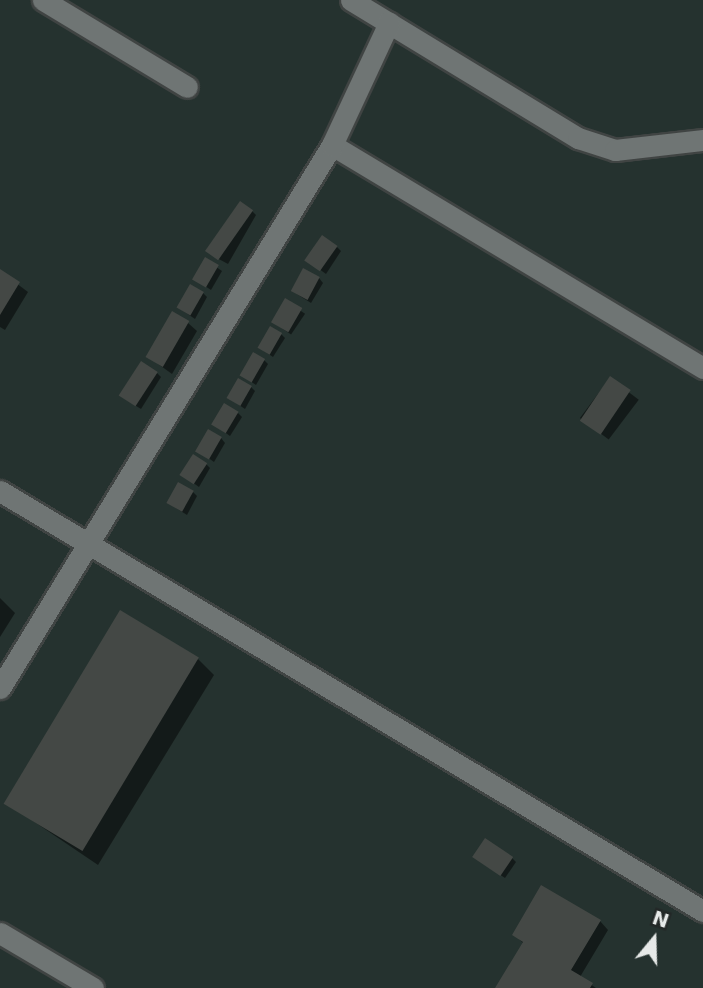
<!DOCTYPE html>
<style>
body{margin:0}
#map{position:relative;width:703px;height:988px;overflow:hidden;background:#222726;font-family:"DejaVu Sans",sans-serif}
div>[style]{position:absolute}
.built>*{inset:0;background:#25322f;transform-origin:0 0}
.shadow>*{inset:0;background:#0007;transform-origin:0 0}
.building>*{inset:0;background:#444845;transform-origin:0 0}
.roads{filter:drop-shadow(2px 0 #404443) drop-shadow(-2px 0 #404443) drop-shadow(0 2px #404443) drop-shadow(0 -2px #404443)}
.minor>*{height:21px;margin:-10.5px;padding:0 10.5px;transform-origin:10.5px;border-radius:10.5px;background:#6f7574}
span{translate:-50% -50%;white-space:nowrap;text-align:center;line-height:1.15;-webkit-text-stroke:6px #222726;paint-order:stroke}
.north{position:absolute;left:619px;top:904px;width:70px;height:70px;-webkit-text-stroke:5px #222726;paint-order:stroke;rotate:19deg;font-size:19px;font-weight:700;line-height:28px;text-align:center;color:#e6e9e8}
.north::after{content:'';display:block;margin:auto;width:24px;height:32px;background:#e6e9e8;clip-path:polygon(50% 0,100% 100%,50% 72%,0 100%)}
</style>
<div id="map">
<div class="built">
<i style="left:0;top:0;width:703px;height:988px"></i>
</div>
<div class="shadow">
<i style="clip-path:polygon(252px 211px,256px 215px,228px 264px,215px 257px,211px 253px)"></i>
<i style="clip-path:polygon(337px 247px,341px 251px,326px 274px,308px 261px)"></i>
<i style="clip-path:polygon(206px 260px,222px 271px,211px 290px,199px 282px)"></i>
<i style="clip-path:polygon(0 271px,28px 292px,5px 330px,0 327px)"></i>
<i style="clip-path:polygon(319px 278px,323px 283px,311px 303px,292px 291px)"></i>
<i style="clip-path:polygon(203px 293px,207px 297px,195px 319px,179px 308px)"></i>
<i style="left:286px;top:301px;width:23px;height:25px;rotate:34deg"></i>
<i style="clip-path:polygon(188px 323px,197px 331px,172px 374px,147px 356px)"></i>
<i style="clip-path:polygon(281px 334px,285px 338px,273px 357px,264px 351px)"></i>
<i style="clip-path:polygon(264px 360px,268px 364px,256px 385px,241px 375px)"></i>
<i style="clip-path:polygon(157px 373px,161px 377px,141px 409px,125px 399px)"></i>
<i style="left:610px;top:378px;width:36px;height:50px;rotate:37deg"></i>
<i style="clip-path:polygon(251px 387px,255px 391px,245px 409px,233px 401px)"></i>
<i style="clip-path:polygon(238px 413px,242px 417px,230px 436px,213px 424px)"></i>
<i style="clip-path:polygon(221px 438px,225px 443px,214px 462px,197px 450px)"></i>
<i style="clip-path:polygon(206px 464px,210px 468px,199px 487px,182px 475px)"></i>
<i style="clip-path:polygon(193px 492px,197px 496px,187px 515px,168px 503px)"></i>
<i style="clip-path:polygon(0 598px,15px 613px,0 637px)"></i>
<i style="clip-path:polygon(198px 659px,214px 675px,98px 865px,5px 802px)"></i>
<i style="clip-path:polygon(512px 858px,516px 862px,505px 878px,479px 861px)"></i>
<i style="clip-path:polygon(600px 921px,608px 930px,580px 977px,596px 988px,497px 988px,524px 944px,514px 934px)"></i>
</div>
<div class="building">
<i style="left:240px;top:201px;width:16px;height:61px;rotate:35deg"></i>
<i style="left:322px;top:235px;width:19px;height:31px;rotate:35deg"></i>
<i style="left:205px;top:257px;width:16px;height:26px;rotate:30deg"></i>
<i style="left:303px;top:268px;width:19px;height:26px;rotate:28deg"></i>
<i style="clip-path:polygon(0 269px,20px 282px,0 315px)"></i>
<i style="left:190px;top:284px;width:16px;height:27px;rotate:30deg"></i>
<i style="left:285px;top:298px;width:20px;height:28px;rotate:30deg"></i>
<i style="left:172px;top:311px;width:20px;height:53px;rotate:30deg"></i>
<i style="left:270px;top:326px;width:14px;height:25px;rotate:30deg"></i>
<i style="left:253px;top:352px;width:14px;height:27px;rotate:30deg"></i>
<i style="left:141px;top:361px;width:20px;height:41px;rotate:33deg"></i>
<i style="left:610px;top:376px;width:25px;height:54px;rotate:34deg"></i>
<i style="left:238px;top:378px;width:16px;height:23px;rotate:30deg"></i>
<i style="left:224px;top:403px;width:17px;height:25px;rotate:31deg"></i>
<i style="left:208px;top:429px;width:16px;height:26px;rotate:30deg"></i>
<i style="left:193px;top:454px;width:17px;height:25px;rotate:33deg"></i>
<i style="left:178px;top:482px;width:18px;height:24px;rotate:29deg"></i>
<i style="left:120px;top:610px;width:92px;height:226px;rotate:31deg"></i>
<i style="left:485px;top:838px;width:34px;height:23px;rotate:34deg"></i>
<i style="clip-path:polygon(541px 885px,601px 920px,571px 970px,593px 983px,590px 988px,495px 988px,523px 942px,512px 935px)"></i>
</div>
<div class="roads">
<div class="minor">
<i style="left:43px;top:0;width:168px;rotate:31.1deg"></i>
<i style="left:351px;top:0;width:266px;rotate:31.3deg"></i>
<i style="left:578px;top:138px;width:39px;rotate:18deg"></i>
<i style="left:615px;top:150px;width:89px;rotate:-6.5deg"></i>
<i style="left:332px;top:145px;width:433px;rotate:31deg"></i>
<i style="left:0;top:491px;width:819px;rotate:30.86deg"></i>
<i style="left:0;top:688px;width:636px;rotate:-58.56deg"></i>
<i style="left:332px;top:145px;width:135px;rotate:-65deg"></i>
<i style="left:0;top:933px;width:108px;rotate:30.6deg"></i>
</div>
</div>
<div class="north">N</div>
</div>
